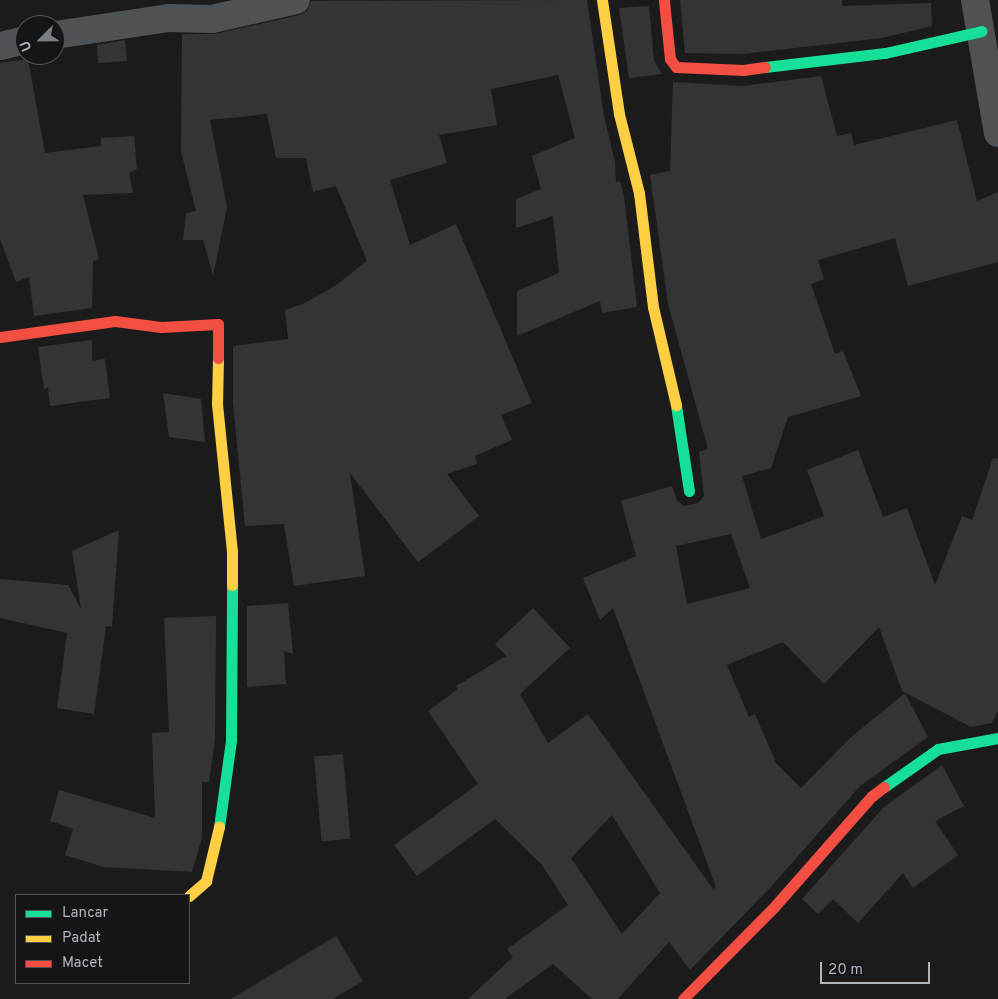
<!DOCTYPE html>
<style>
body{margin:0}
#map{position:relative;width:998px;height:999px;overflow:hidden;background:#1b1b1c;font-family:Overpass,sans-serif}
div>[style]{position:absolute}
.building>*{inset:0;background:#343436;transform-origin:0 0}
.street>*{height:28px;margin:-14px;padding:0 14px;transform-origin:14px;border-radius:14px;background:#4f5255}
.fast>*{height:11px;margin:-5.5px;padding:0 5.5px;transform-origin:5.5px;border-radius:5.5px;background:#16e098}
.slow>*{height:11px;margin:-5.5px;padding:0 5.5px;transform-origin:5.5px;border-radius:5.5px;background:#ffcf43}
.jam>*{height:11px;margin:-5.5px;padding:0 5.5px;transform-origin:5.5px;border-radius:5.5px;background:#f24e42}
span{translate:-50% -50%;white-space:nowrap;text-align:center;line-height:1.15;-webkit-text-stroke:5px #151518;paint-order:stroke}
.legend{position:absolute;left:15px;top:894px;width:175px;height:90px;box-sizing:border-box;background:#151518;border:1px solid #51555a;margin:0;padding:6px 9px;list-style:none;font-size:15px;color:#acb4bc}
.legend li{display:flex;align-items:center;gap:10px;height:25px}
.legend b{width:25px;border:1px solid #51555a}
.north{position:absolute;left:15px;top:15px;width:50px;height:50px;box-sizing:border-box;background:#151518;border:1px solid #51555a;border-radius:50%;rotate:247deg;font-size:14px;font-weight:700;line-height:20px;text-align:center;color:#acb4bc}
.north::after{content:'';display:block;margin:auto;width:18px;height:22px;background:#797e84;clip-path:polygon(50% 0,100% 100%,50% 72%,0 100%)}
.scale{position:absolute;left:820px;top:962px;width:110px;height:22px;box-sizing:border-box;border:2px solid #acb4bc;border-top:0;padding-left:6px;font-size:15px;line-height:18px;white-space:nowrap;color:#acb4bc;-webkit-text-stroke:4px #151518;paint-order:stroke}
</style>
<div id="map">
<div class="building">
<i style="clip-path:polygon(587px 0,604px 116px,615px 162px,616px 182px,620px 181px,624px 196px,637px 307px,602px 313px,600px 301px,517px 336px,517px 291px,559px 273px,553px 216px,516px 228px,516px 199px,541px 189px,532px 156px,575px 138px,558px 75px,491px 89px,497px 125px,439px 135px,447px 163px,390px 180px,410px 245px,456px 224px,532px 403px,501px 415px,512px 440px,475px 456px,477px 464px,447px 474px,479px 516px,418px 562px,350px 473px,365px 576px,294px 586px,284px 524px,245px 526px,233px 403px,233px 346px,288px 339px,285px 310px,303px 304px,335px 286px,367px 261px,336px 186px,313px 192px,306px 158px,276px 158px,267px 114px,210px 120px,227px 207px,213px 276px,203px 240px,183px 240px,186px 213px,196px 211px,181px 151px,182px 34px,215px 34px,299px 15px,307px 11px,311px 1px)"></i>
<i style="clip-path:polygon(680px 0,842px 0,842px 6px,931px 3px,932px 26px,882px 38px,742px 54px,690px 53px,685px 53px)"></i>
<i style="clip-path:polygon(649px 6px,654px 61px,662px 74px,629px 78px,619px 8px)"></i>
<i style="clip-path:polygon(125px 40px,127px 61px,98px 63px,97px 45px)"></i>
<i style="clip-path:polygon(28px 59px,45px 153px,101px 146px,101px 138px,134px 136px,137px 169px,129px 173px,133px 193px,83px 195px,99px 259px,93px 261px,92px 308px,34px 316px,29px 277px,16px 282px,0 239px,0 63px)"></i>
<i style="clip-path:polygon(evenodd,821px 76px,837px 136px,851px 133px,854px 145px,957px 120px,977px 201px,998px 192px,998px 262px,908px 286px,895px 238px,818px 260px,824px 279px,811px 284px,835px 354px,843px 351px,861px 396px,788px 417px,771px 468px,742px 476px,761px 539px,824px 516px,807px 470px,858px 450px,883px 517px,907px 508px,935px 585px,962px 516px,972px 520px,993px 458px,998px 459px,998px 711px,992px 723px,971px 727px,902px 691px,879px 627px,824px 684px,783px 642px,727px 665px,749px 717px,755px 714px,776px 763px,801px 788px,850px 738px,905px 693px,928px 737px,860px 786px,768px 890px,690px 970px,669px 942px,618px 999px,592px 999px,553px 964px,505px 999px,468px 999px,513px 957px,507px 949px,568px 905px,542px 865px,495px 819px,417px 876px,394px 845px,478px 784px,428px 711px,458px 689px,456px 686px,506px 656px,495px 644px,533px 608px,570px 648px,520px 694px,548px 743px,588px 714px,713px 889px,716px 887px,613px 608px,600px 620px,583px 578px,636px 556px,621px 501px,672px 486px,677px 500px,684px 506px,698px 503px,704px 496px,699px 452px,708px 449px,668px 304px,650px 175px,670px 171px,673px 82px,743px 86px,821px 76px,731px 534px,750px 588px,687px 604px,676px 546px,731px 534px,821px 76px,612px 815px,660px 893px,622px 934px,571px 858px,612px 815px)"></i>
<i style="clip-path:polygon(92px 340px,92px 361px,105px 359px,110px 398px,50px 406px,48px 387px,44px 389px,38px 347px)"></i>
<i style="clip-path:polygon(163px 393px,201px 399px,205px 442px,169px 437px)"></i>
<i style="clip-path:polygon(119px 530px,112px 627px,106px 626px,94px 714px,57px 708px,67px 633px,0 618px,0 579px,68px 585px,81px 609px,72px 551px)"></i>
<i style="clip-path:polygon(288px 603px,293px 654px,284px 651px,286px 684px,247px 687px,247px 606px)"></i>
<i style="clip-path:polygon(216px 616px,215px 739px,209px 782px,202px 782px,202px 838px,192px 872px,104px 867px,65px 855px,73px 829px,50px 821px,59px 790px,155px 818px,152px 733px,169px 732px,164px 618px)"></i>
<i style="left:343px;top:754px;width:85px;height:29px;rotate:85deg"></i>
<i style="clip-path:polygon(942px 765px,964px 806px,935px 821px,958px 855px,913px 888px,903px 873px,858px 923px,833px 899px,818px 914px,802px 899px,883px 808px)"></i>
<i style="clip-path:polygon(336px 936px,363px 981px,333px 999px,231px 999px)"></i>
</div>
<div class="street">
<i style="left:975px;top:0;width:135px;rotate:80.2deg"></i>
<i style="left:55px;top:35px;width:115px;rotate:-8.5deg"></i>
<i style="left:169px;top:18px;width:43px;rotate:1.3deg"></i>
<i style="left:212px;top:19px;width:86px;rotate:-12.7deg"></i>
<i style="left:0;top:46px;width:26px;rotate:-13deg"></i>
</div>
<div class="fast">
<i style="left:765px;top:67px;width:121px;rotate:-6.7deg"></i>
<i style="left:885px;top:53px;width:99px;rotate:-12.8deg"></i>
<i style="left:676px;top:405px;width:87px;rotate:81.4deg"></i>
<i style="left:884px;top:787px;width:66px;rotate:-35.1deg"></i>
<i style="left:938px;top:749px;width:61px;rotate:-10.4deg"></i>
<i style="left:219px;top:827px;width:88px;rotate:-82.1deg"></i>
<i style="left:231px;top:740px;width:155px;rotate:-89.6deg"></i>
</div>
<div class="slow">
<i style="left:602px;top:0;width:115px;rotate:81.5deg"></i>
<i style="left:619px;top:114px;width:81px;rotate:75.8deg"></i>
<i style="left:639px;top:193px;width:115px;rotate:83deg"></i>
<i style="left:653px;top:307px;width:101px;rotate:76.8deg"></i>
<i style="left:218px;top:358px;width:46px;rotate:91.2deg"></i>
<i style="left:217px;top:404px;width:148px;rotate:84.2deg"></i>
<i style="left:232px;top:551px;width:34px;rotate:90deg"></i>
<i style="left:189px;top:896px;width:23px;rotate:-41deg"></i>
<i style="left:206px;top:881px;width:56px;rotate:-76.5deg"></i>
</div>
<div class="jam">
<i style="left:664px;top:1px;width:58px;rotate:84.1deg"></i>
<i style="left:670px;top:59px;width:10px;rotate:53deg"></i>
<i style="left:676px;top:67px;width:67px;rotate:2.6deg"></i>
<i style="left:743px;top:70px;width:22px;rotate:-8deg"></i>
<i style="left:0;top:337px;width:116px;rotate:-7.9deg"></i>
<i style="left:115px;top:321px;width:46px;rotate:7.4deg"></i>
<i style="left:161px;top:327px;width:57px;rotate:-3deg"></i>
<i style="left:218px;top:324px;width:34px;rotate:90deg"></i>
<i style="left:683px;top:999px;width:129px;rotate:-45.3deg"></i>
<i style="left:774px;top:907px;width:148px;rotate:-48.6deg"></i>
<i style="left:872px;top:796px;width:15px;rotate:-37deg"></i>
</div>
<ul class="legend">
<li><b style="height:6px;background:#16e098"></b>Lancar</li>
<li><b style="height:6px;background:#ffcf43"></b>Padat</li>
<li><b style="height:6px;background:#f24e42"></b>Macet</li>
</ul>
<div class="north">U</div>
<div class="scale">20 m</div>
</div>
